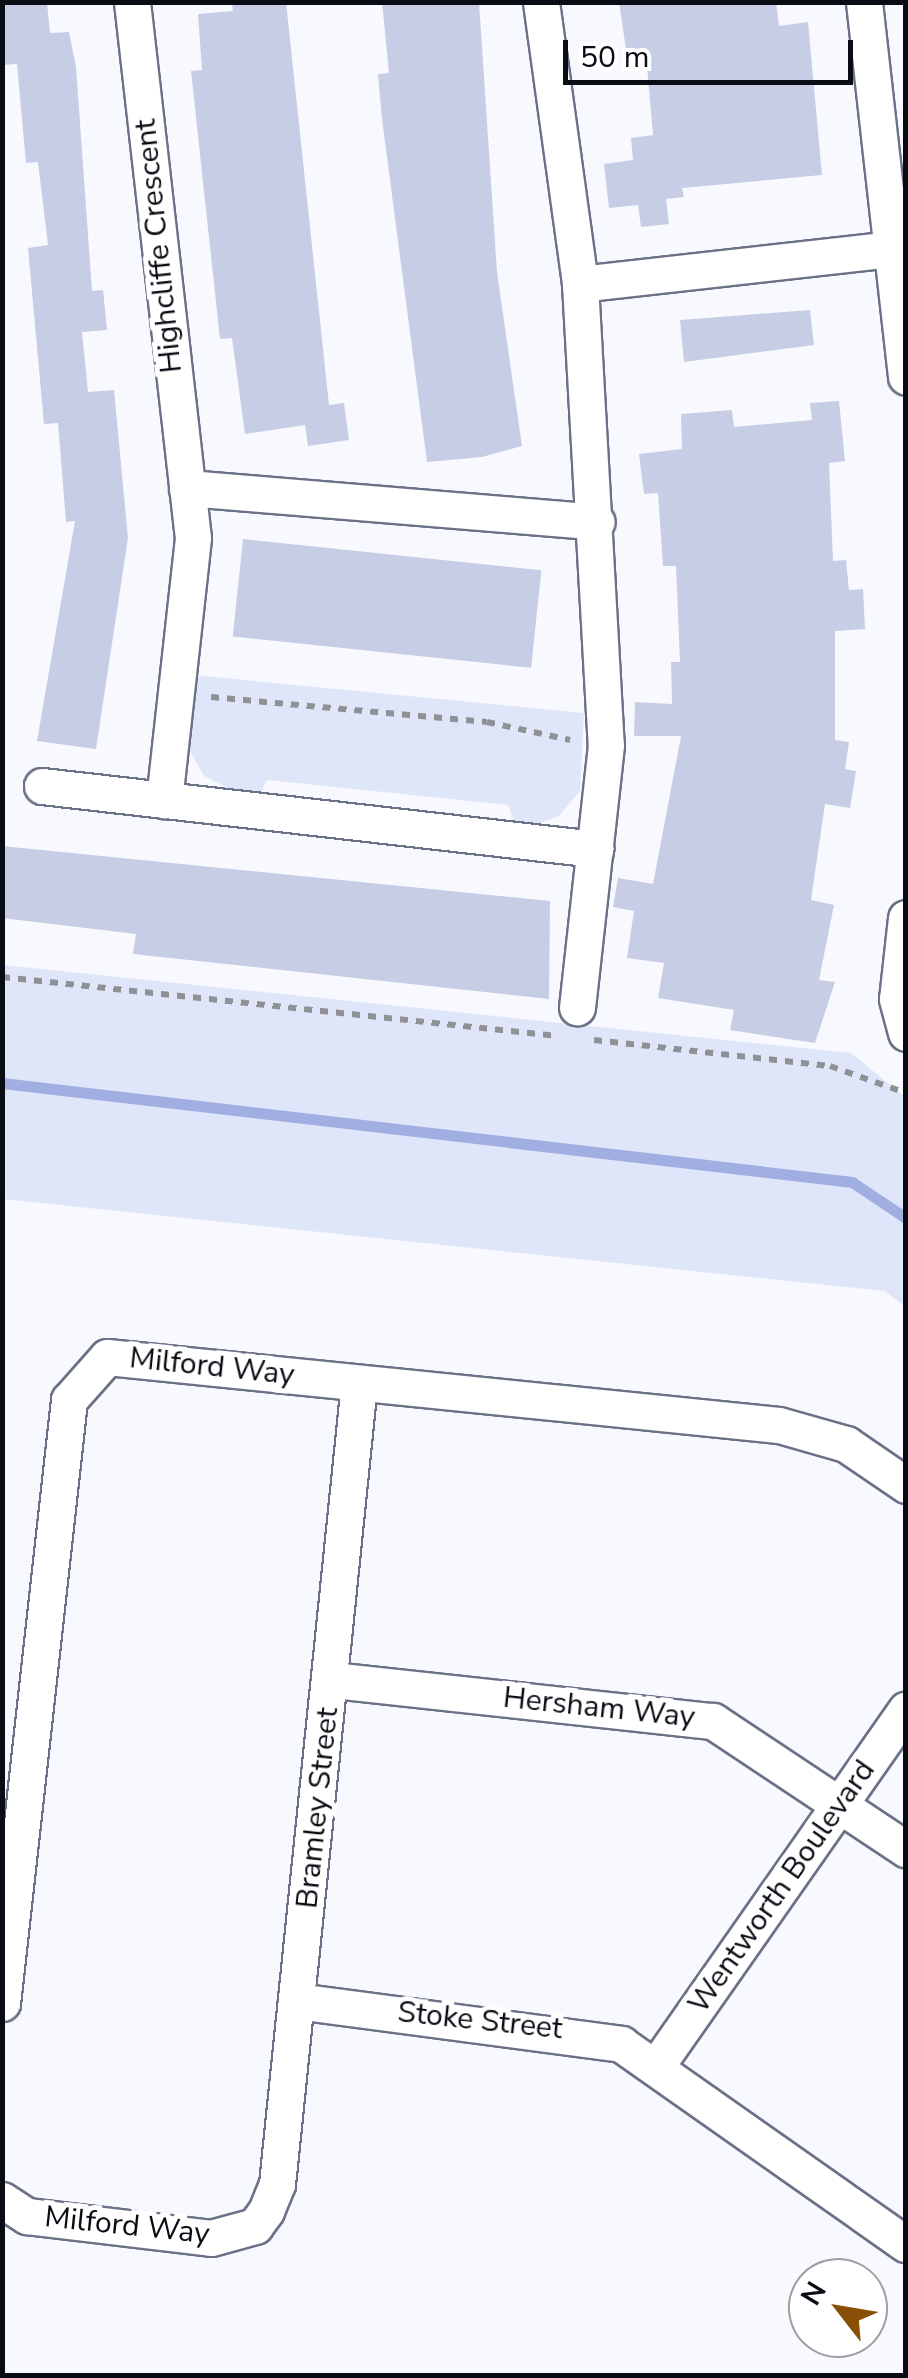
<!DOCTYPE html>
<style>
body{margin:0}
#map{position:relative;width:908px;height:2378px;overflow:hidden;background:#f8f9fe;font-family:"Nunito Sans",sans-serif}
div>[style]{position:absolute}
.green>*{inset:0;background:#e0e6fa}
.stream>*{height:11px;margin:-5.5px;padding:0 5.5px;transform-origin:5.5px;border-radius:5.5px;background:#a1aee2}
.building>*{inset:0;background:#c7cde5;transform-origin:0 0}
.path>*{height:6px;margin-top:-3px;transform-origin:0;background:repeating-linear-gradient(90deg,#8f9197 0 8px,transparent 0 16px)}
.roads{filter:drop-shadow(2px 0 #6b7186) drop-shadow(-2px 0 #6b7186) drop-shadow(0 2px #6b7186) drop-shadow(0 -2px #6b7186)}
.minor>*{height:35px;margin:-17.5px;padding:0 17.5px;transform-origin:17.5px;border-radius:17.5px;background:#fff}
span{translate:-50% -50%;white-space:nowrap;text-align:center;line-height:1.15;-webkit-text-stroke:10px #fff;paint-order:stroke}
.street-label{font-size:30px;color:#0a0c14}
.frame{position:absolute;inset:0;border:5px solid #0a0c14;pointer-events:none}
.north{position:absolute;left:788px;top:2258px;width:100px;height:100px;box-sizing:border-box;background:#fff;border:2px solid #9d9ea1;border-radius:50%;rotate:301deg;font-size:28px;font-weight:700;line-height:40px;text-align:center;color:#0a0c14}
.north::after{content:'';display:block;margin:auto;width:35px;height:45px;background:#895005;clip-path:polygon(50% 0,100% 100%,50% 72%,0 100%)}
.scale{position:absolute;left:563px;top:40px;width:290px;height:45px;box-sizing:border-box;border:5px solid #0a0c14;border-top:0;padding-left:12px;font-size:30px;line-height:35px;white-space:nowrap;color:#0a0c14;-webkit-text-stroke:8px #fff;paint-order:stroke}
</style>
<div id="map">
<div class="green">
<i style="clip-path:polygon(193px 675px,584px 713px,580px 791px,559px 816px,538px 824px,514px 821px,508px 805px,267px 780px,260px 795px,236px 792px,204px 776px,187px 746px)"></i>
<i style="clip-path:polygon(3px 965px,851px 1053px,905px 1097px,905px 1306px,884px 1291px,3px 1199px)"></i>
</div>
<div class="stream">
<i style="left:2px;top:1083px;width:856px;rotate:6.64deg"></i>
<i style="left:852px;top:1182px;width:65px;rotate:33.7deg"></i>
</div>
<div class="building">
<i style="clip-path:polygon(2px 2px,47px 2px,50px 33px,69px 32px,76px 67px,92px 291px,103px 290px,107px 330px,82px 332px,88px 392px,114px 390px,128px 538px,96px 749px,37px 741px,75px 521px,66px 522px,58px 423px,44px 424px,28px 248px,48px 245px,38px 162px,26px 163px,17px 64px,2px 65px)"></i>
<i style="clip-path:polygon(232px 2px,286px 2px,329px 405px,344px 403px,349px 440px,308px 446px,305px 425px,245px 434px,232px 338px,220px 339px,191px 71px,202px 70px,198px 14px,233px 11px)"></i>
<i style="clip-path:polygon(382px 2px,479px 2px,497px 272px,522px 446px,482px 457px,427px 462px,382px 119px,378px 74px,389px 73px)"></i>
<i style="clip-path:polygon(619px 2px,776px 2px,779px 26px,808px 22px,822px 175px,682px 188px,684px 197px,666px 199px,669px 224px,641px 227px,638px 205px,609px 208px,604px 164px,633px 160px,631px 138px,653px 135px,646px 54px,627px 56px)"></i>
<i style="clip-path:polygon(810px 310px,814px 345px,684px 362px,680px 320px)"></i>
<i style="clip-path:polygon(839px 401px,845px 461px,829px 463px,833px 561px,846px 560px,849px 590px,863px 589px,865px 629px,835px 631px,835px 740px,849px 742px,845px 769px,856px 771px,850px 808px,825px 804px,811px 900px,834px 905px,819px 980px,835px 982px,815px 1043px,730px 1030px,734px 1010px,658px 998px,664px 963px,627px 958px,634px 911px,613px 907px,618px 878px,653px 884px,681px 736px,634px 736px,635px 702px,672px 704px,671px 662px,680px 662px,676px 566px,663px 566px,658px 493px,644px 494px,639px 454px,682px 449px,681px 414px,732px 410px,734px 427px,812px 420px,810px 403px)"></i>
<i style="left:243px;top:539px;width:300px;height:98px;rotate:6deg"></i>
<i style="clip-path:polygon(2px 846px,550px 901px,549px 999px,133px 954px,136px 934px,2px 918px)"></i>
</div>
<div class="path">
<i style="left:211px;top:697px;width:277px;rotate:5.2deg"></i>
<i style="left:487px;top:722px;width:85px;rotate:12.2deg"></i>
<i style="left:2px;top:977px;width:558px;rotate:6.07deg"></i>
<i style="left:594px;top:1040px;width:237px;rotate:6.3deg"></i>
<i style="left:830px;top:1066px;width:81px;rotate:19.6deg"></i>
</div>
<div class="roads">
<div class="minor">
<i style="left:132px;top:2px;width:539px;rotate:83.51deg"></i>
<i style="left:193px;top:538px;width:264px;rotate:96.3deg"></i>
<i style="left:541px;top:2px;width:285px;rotate:82.1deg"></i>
<i style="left:580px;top:284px;width:462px;rotate:86.8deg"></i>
<i style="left:606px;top:745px;width:264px;rotate:96.3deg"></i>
<i style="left:864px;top:2px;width:377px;rotate:83.6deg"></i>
<i style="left:580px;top:284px;width:313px;rotate:-6.4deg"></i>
<i style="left:187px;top:488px;width:411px;rotate:4.7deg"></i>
<i style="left:42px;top:786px;width:557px;rotate:6.5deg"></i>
<i style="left:906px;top:918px;width:81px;rotate:96.3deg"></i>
<i style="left:897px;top:999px;width:35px;rotate:75deg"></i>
<i style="left:333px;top:1680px;width:382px;rotate:6.2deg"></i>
<i style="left:713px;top:1721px;width:232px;rotate:33.6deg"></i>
<i style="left:296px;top:2001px;width:328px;rotate:7.5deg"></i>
<i style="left:621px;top:2044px;width:348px;rotate:35.1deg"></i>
<i style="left:2px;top:2003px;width:607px;rotate:-83.66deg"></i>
<i style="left:69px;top:1400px;width:57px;rotate:-48.5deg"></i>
<i style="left:107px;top:1357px;width:675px;rotate:5.78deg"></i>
<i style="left:779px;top:1425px;width:70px;rotate:15.8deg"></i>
<i style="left:846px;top:1444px;width:73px;rotate:34.3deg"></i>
<i style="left:657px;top:2065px;width:434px;rotate:-55deg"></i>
<i style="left:2px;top:2200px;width:30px;rotate:33deg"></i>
<i style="left:27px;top:2216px;width:185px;rotate:6.8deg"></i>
<i style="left:211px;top:2238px;width:46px;rotate:-15.3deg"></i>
<i style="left:255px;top:2226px;width:19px;rotate:-54deg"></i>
<i style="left:266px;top:2211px;width:29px;rotate:-68deg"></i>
<i style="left:277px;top:2184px;width:804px;rotate:-84.15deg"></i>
</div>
</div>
<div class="street-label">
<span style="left:159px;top:246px;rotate:-96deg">Highcliffe Crescent</span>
<span style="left:212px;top:1367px;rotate:6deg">Milford Way</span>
<span style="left:599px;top:1708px;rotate:6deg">Hersham Way</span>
<span style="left:318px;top:1808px;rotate:-84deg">Bramley Street</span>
<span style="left:782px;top:1887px;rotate:-55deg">Wentworth Boulevard</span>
<span style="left:480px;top:2021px;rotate:6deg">Stoke Street</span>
<span style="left:127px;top:2226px;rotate:6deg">Milford Way</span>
</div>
<div class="frame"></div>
<div class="north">N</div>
<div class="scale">50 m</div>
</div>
